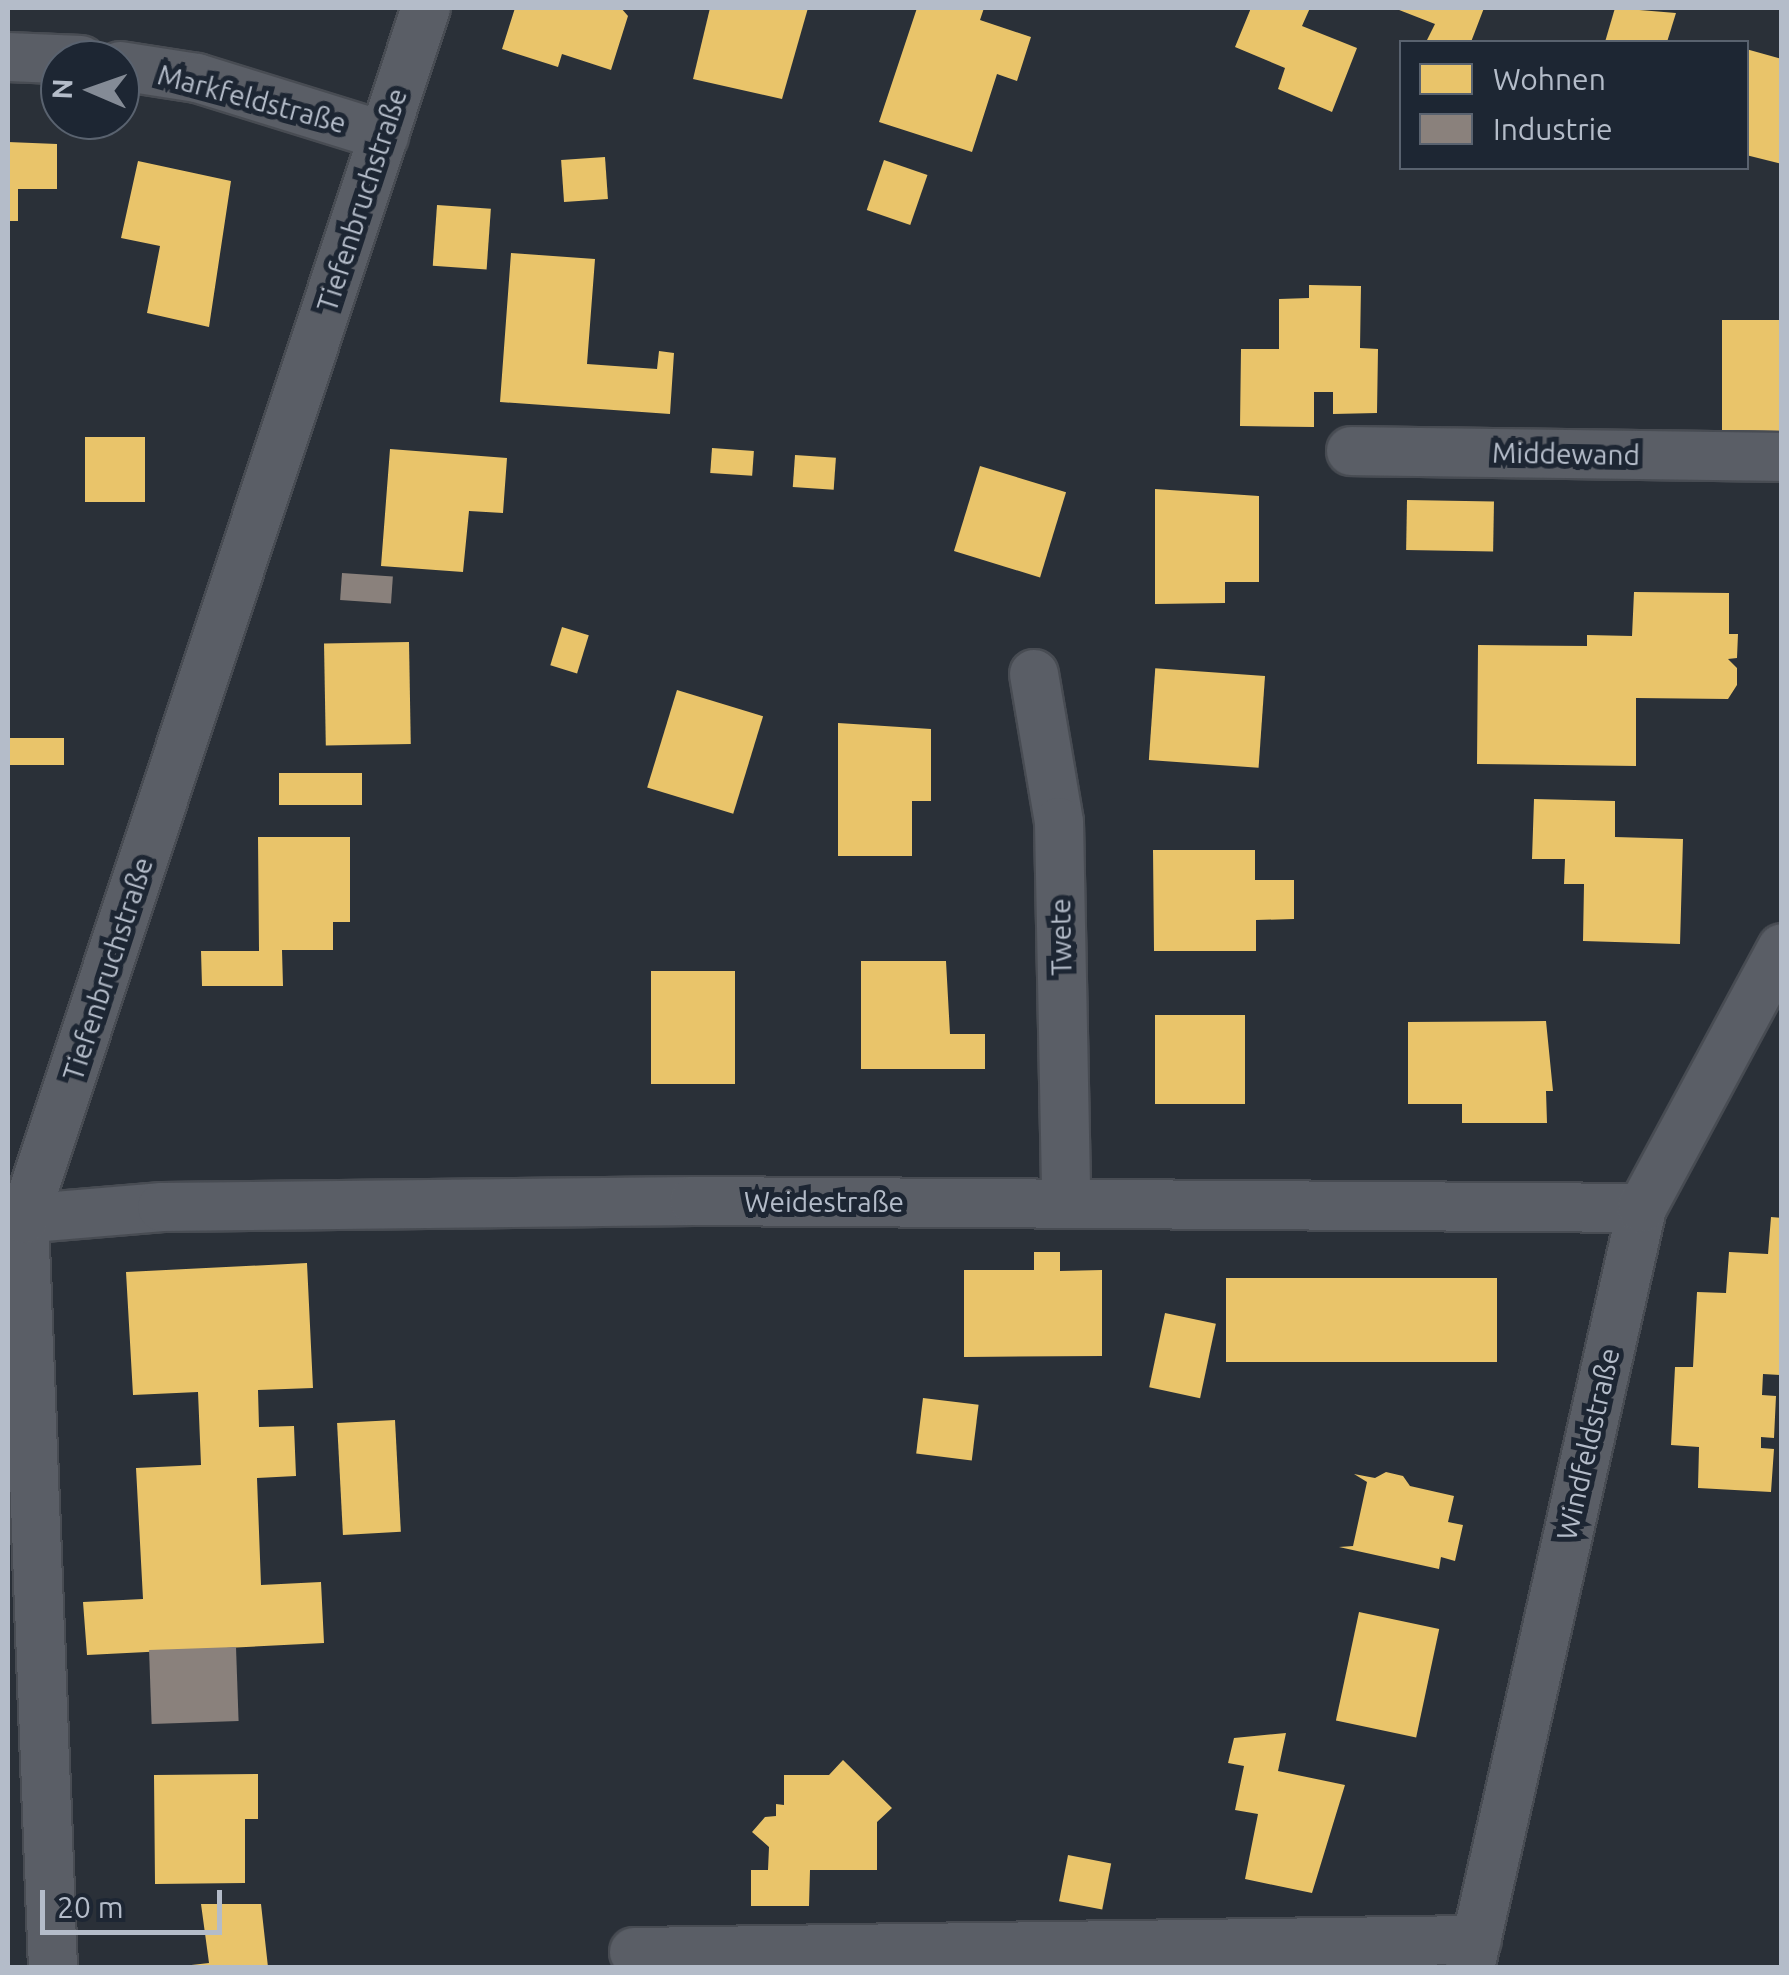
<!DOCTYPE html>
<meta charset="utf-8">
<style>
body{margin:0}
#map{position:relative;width:1789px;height:1975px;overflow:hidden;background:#2a3038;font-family:Ubuntu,sans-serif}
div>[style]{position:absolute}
.homes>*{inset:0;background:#e9c46a;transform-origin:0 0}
.industry>*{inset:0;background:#8a817c;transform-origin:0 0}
.roads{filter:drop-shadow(2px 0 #484c53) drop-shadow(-2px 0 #484c53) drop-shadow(0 2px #484c53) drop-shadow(0 -2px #484c53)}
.street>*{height:48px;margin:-24px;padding:0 24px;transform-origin:24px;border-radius:24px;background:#5a5e66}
span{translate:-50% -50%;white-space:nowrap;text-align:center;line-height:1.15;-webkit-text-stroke:10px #1d2633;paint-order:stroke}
.street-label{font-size:28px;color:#b4bcc9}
.frame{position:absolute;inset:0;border:10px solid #b4bcc9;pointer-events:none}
.legend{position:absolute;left:1399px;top:40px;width:350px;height:130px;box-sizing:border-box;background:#1d2633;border:2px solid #59626f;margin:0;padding:12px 18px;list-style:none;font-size:30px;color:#b4bcc9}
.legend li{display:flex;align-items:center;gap:20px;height:50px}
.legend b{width:50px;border:2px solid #59626f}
.north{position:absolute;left:40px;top:40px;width:100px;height:100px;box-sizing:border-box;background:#1d2633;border:2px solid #59626f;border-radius:50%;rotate:272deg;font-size:28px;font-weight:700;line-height:40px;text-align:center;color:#b4bcc9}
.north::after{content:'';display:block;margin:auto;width:35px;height:45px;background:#848b96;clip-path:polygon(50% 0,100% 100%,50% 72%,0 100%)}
.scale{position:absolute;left:40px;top:1890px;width:182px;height:45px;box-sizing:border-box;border:5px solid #b4bcc9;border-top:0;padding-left:12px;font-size:30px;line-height:35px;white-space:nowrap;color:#b4bcc9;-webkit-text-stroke:8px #1d2633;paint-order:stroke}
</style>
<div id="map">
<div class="homes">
<i style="clip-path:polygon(515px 8px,621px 8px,628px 16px,611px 70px,562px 54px,558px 67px,502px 49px)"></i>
<i style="clip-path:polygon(710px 8px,808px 8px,782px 99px,693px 79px)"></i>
<i style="clip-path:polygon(917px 8px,984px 8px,980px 20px,1031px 37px,1017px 81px,997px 74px,972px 152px,879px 122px)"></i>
<i style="clip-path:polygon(1251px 8px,1310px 8px,1302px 26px,1357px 48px,1332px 112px,1278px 89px,1285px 68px,1235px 47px)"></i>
<i style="clip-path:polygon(1394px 8px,1484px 8px,1471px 42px,1426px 42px,1435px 24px)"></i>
<i style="clip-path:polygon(1615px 8px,1676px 13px,1667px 42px,1605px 42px)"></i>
<i style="clip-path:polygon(1746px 49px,1782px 59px,1782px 164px,1746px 155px)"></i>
<i style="clip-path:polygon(8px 142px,57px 144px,57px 189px,18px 189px,18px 221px,8px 221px)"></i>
<i style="left:605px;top:157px;width:42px;height:44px;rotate:86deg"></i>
<i style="left:884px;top:160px;width:46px;height:53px;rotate:19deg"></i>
<i style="clip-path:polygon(138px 161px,231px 181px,209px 327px,147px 313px,160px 246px,121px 238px)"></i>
<i style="left:437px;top:205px;width:54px;height:61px;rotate:4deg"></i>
<i style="clip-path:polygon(511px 253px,595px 259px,587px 364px,657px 369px,659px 351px,674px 353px,670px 414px,500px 402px)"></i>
<i style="clip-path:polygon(1309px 285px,1361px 286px,1360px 348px,1378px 349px,1377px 413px,1333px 414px,1333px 392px,1314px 392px,1314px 427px,1240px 426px,1241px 349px,1279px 349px,1279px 299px,1309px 298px)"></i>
<i style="left:1722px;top:320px;width:60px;height:115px"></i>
<i style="left:85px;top:437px;width:60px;height:65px"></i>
<i style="left:712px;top:448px;width:42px;height:25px;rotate:4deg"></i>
<i style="clip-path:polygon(390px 449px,507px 458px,503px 513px,469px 511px,463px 572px,381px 566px)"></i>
<i style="left:795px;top:455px;width:41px;height:32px;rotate:4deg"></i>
<i style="left:980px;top:466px;width:90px;height:89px;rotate:17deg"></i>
<i style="clip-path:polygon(1155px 489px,1259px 496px,1259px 582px,1225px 582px,1225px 603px,1155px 604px)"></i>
<i style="left:1407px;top:500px;width:87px;height:50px;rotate:1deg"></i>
<i style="clip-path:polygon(1634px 592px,1729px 593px,1729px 634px,1738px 634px,1737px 658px,1728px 659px,1737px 668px,1737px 685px,1728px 699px,1636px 698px,1636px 766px,1477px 764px,1478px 645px,1587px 646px,1587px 635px,1632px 636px)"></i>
<i style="left:562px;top:627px;width:28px;height:40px;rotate:17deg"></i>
<i style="left:409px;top:642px;width:102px;height:85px;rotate:89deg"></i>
<i style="left:1265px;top:676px;width:92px;height:110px;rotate:94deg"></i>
<i style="left:677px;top:690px;width:90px;height:102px;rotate:17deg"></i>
<i style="clip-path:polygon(838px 723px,931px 729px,931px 801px,912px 801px,912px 856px,838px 856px)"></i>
<i style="left:10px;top:738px;width:54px;height:27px"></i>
<i style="left:279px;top:773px;width:83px;height:32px"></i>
<i style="clip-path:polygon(1534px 799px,1615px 801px,1615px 837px,1683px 839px,1680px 944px,1583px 941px,1584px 884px,1564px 884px,1565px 859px,1532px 859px)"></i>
<i style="clip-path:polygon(258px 837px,350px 837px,350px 922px,333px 922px,333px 950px,282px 950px,283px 986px,202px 986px,201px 951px,259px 951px)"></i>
<i style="clip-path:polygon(1153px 850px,1255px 850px,1255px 880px,1294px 880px,1294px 919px,1256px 920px,1256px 951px,1154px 951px)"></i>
<i style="clip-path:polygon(861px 961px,946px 961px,950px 1034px,985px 1034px,985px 1069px,861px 1069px)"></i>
<i style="left:651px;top:971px;width:84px;height:113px"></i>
<i style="left:1155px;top:1015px;width:90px;height:89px"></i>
<i style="clip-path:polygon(1546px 1021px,1553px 1091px,1546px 1091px,1547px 1123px,1462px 1123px,1462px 1104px,1408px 1104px,1408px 1022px)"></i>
<i style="clip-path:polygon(1771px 1217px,1782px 1218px,1781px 1375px,1763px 1374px,1762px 1395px,1776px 1396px,1774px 1438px,1761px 1437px,1761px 1448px,1774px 1449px,1771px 1492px,1698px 1488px,1699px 1447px,1671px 1445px,1675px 1367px,1693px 1367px,1697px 1292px,1726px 1293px,1729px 1252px,1768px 1254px)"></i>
<i style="clip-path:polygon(1034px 1252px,1060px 1252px,1060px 1271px,1102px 1270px,1102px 1356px,964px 1357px,964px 1270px,1034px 1270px)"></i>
<i style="clip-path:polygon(307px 1263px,313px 1388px,258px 1390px,259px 1427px,294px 1426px,296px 1476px,257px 1478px,261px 1585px,321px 1582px,324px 1643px,87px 1655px,83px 1602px,143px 1599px,136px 1468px,201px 1465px,198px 1392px,133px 1395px,126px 1272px)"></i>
<i style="left:1497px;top:1278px;width:84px;height:271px;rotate:90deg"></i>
<i style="left:1165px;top:1313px;width:52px;height:76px;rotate:12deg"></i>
<i style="left:923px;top:1398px;width:56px;height:56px;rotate:7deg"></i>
<i style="left:395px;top:1420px;width:112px;height:58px;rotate:87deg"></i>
<i style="clip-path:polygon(1386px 1472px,1403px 1476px,1410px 1486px,1454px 1496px,1448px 1522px,1463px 1525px,1455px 1561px,1441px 1557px,1439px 1569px,1339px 1547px,1353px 1546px,1367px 1482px,1354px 1474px,1375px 1478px)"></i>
<i style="left:1359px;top:1612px;width:82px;height:111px;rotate:12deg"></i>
<i style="clip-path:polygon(1286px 1733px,1278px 1771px,1345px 1785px,1312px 1893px,1245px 1879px,1258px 1814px,1235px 1810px,1244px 1766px,1228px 1763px,1234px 1738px)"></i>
<i style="clip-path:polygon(843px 1760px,892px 1808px,877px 1822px,877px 1870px,810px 1870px,809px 1906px,751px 1906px,751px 1870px,768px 1870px,769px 1847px,752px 1832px,765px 1817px,776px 1816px,776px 1804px,784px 1805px,784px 1775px,829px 1775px)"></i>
<i style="clip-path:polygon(258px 1774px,258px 1819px,245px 1819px,245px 1883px,155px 1884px,154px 1775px)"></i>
<i style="left:1068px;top:1855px;width:44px;height:47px;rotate:11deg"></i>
<i style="clip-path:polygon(201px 1904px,261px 1904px,268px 1967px,165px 1968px,209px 1963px)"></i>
</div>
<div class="industry">
<i style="left:342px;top:573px;width:51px;height:27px;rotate:4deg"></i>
<i style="left:236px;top:1647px;width:74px;height:87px;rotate:88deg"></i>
</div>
<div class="roads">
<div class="street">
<i style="left:8px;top:57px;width:73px;rotate:2.4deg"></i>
<i style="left:120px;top:66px;width:78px;rotate:8.9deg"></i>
<i style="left:197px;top:78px;width:196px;rotate:17.2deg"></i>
<i style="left:1351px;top:451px;width:431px;rotate:0.8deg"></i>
<i style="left:1034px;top:674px;width:150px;rotate:80.4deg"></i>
<i style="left:1059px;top:822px;width:380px;rotate:88.9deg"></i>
<i style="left:8px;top:1220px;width:155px;rotate:-4.8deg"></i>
<i style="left:162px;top:1207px;width:532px;rotate:-0.65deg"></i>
<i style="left:694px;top:1201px;width:948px;rotate:0.42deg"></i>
<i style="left:634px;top:1952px;width:843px;rotate:-0.82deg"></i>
<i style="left:53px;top:1968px;width:750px;rotate:-92.22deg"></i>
<i style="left:24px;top:1219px;width:1276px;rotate:-71.64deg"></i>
<i style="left:1470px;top:1968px;width:779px;rotate:-77.25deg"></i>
<i style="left:1642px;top:1208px;width:295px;rotate:-61.7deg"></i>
</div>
</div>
<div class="street-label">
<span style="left:252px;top:99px;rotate:15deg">Markfeldstraße</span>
<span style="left:362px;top:200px;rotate:-72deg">Tiefenbruchstraße</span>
<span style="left:1566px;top:454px;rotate:1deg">Middewand</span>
<span style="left:1061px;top:937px;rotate:-91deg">Twete</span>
<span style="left:108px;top:969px;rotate:-72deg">Tiefenbruchstraße</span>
<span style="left:824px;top:1202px">Weidestraße</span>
<span style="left:1588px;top:1444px;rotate:-77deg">Windfeldstraße</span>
</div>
<div class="frame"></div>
<ul class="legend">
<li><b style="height:28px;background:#e9c46a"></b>Wohnen</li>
<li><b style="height:28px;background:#8a817c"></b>Industrie</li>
</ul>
<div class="north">N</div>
<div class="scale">20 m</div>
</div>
